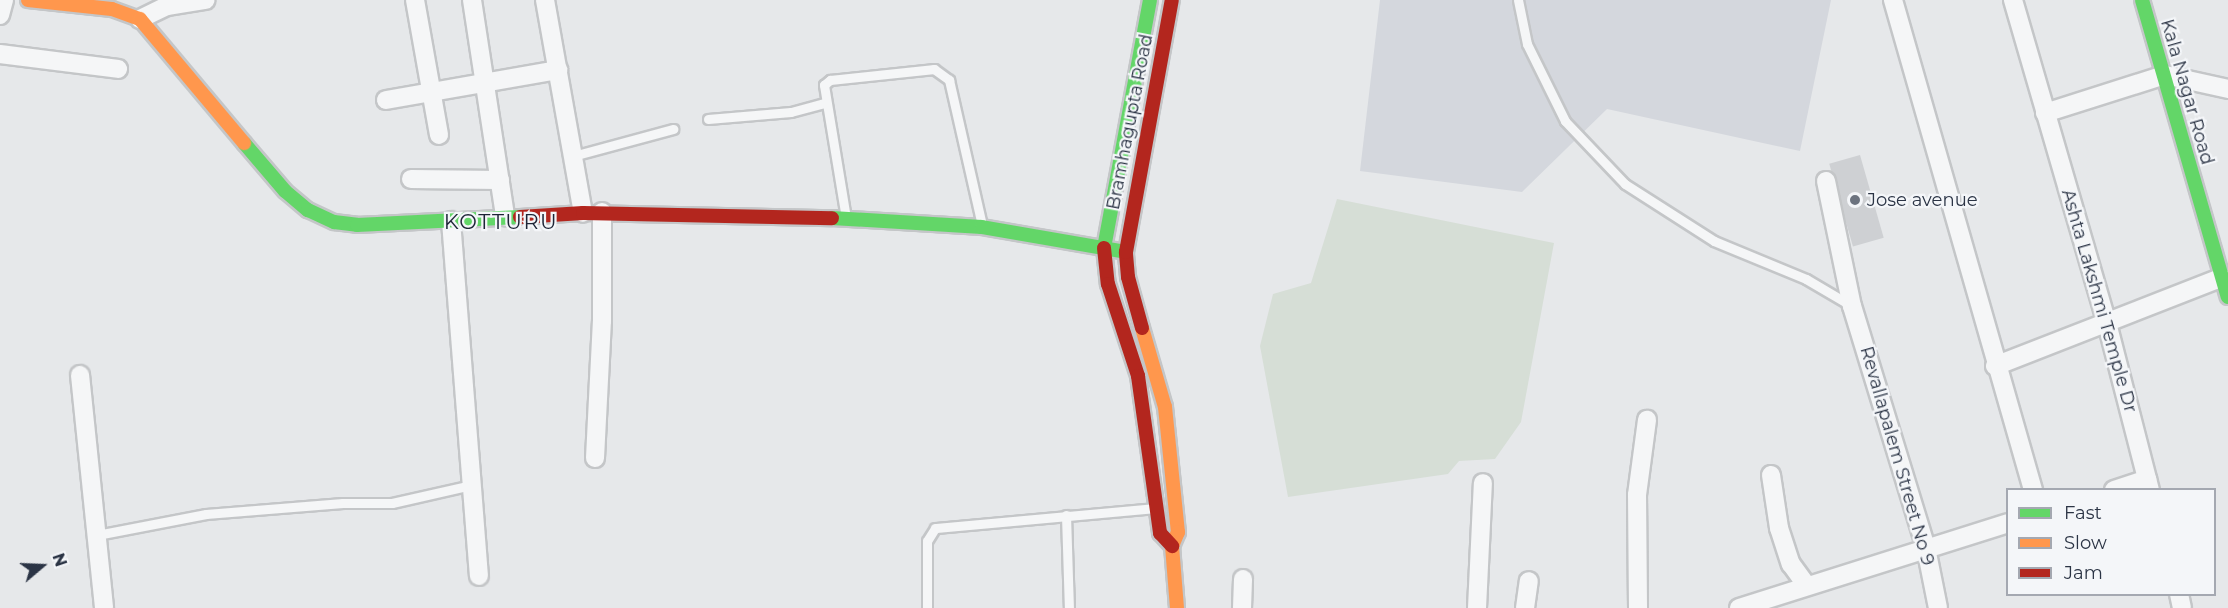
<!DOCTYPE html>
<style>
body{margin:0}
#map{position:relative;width:2228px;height:608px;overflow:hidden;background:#e6e8ea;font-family:Montserrat,sans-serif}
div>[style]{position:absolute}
.built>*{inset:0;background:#d4d7dd}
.green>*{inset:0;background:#d6ded6}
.building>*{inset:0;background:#ced0d3;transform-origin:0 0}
.roads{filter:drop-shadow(2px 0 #c4c6c8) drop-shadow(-2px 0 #c4c6c8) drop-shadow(0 2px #c4c6c8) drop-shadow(0 -2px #c4c6c8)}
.lane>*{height:9px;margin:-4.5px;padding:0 4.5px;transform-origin:4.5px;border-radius:4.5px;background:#f5f6f7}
.street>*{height:18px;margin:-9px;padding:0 9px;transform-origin:9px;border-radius:9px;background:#f5f6f7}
.fast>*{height:14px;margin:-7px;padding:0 7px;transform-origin:7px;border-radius:7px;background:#63d668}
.slow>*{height:14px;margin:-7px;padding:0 7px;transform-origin:7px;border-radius:7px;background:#ff974d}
.jam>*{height:14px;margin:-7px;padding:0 7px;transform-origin:7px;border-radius:7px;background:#b3261e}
.dots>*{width:16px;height:16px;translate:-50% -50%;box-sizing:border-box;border:3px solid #f4f6f9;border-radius:50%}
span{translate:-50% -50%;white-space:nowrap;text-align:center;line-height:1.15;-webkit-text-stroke:4.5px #f4f6f9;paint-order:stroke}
.street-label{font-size:18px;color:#2b3445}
.poi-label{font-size:18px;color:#2b3445}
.left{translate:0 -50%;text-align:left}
.quarter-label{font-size:21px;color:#1d2536;letter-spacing:1.5px}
.legend{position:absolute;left:2006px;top:488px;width:210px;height:108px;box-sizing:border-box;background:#f4f6f9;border:2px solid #a4a8b1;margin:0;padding:8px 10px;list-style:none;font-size:18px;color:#2b3445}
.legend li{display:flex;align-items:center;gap:12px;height:30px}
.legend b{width:30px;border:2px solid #a4a8b1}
.north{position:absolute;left:12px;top:536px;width:60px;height:60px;-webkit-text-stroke:4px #f4f6f9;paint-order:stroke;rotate:71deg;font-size:16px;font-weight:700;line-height:24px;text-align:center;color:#2b3445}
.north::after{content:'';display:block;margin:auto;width:21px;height:27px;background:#2b3445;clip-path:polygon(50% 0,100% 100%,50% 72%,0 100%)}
</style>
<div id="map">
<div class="built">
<i style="clip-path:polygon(1380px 0,1831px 0,1800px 151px,1607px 109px,1522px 192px,1360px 171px)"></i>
</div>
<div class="green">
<i style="clip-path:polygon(1337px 199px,1554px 243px,1521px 422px,1495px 459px,1459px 461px,1448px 474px,1288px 497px,1260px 346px,1273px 294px,1311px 283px)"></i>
</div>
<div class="building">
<i style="left:1860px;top:155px;width:86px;height:32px;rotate:74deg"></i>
</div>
<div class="roads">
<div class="lane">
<i style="left:1518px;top:0;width:45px;rotate:78.4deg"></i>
<i style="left:1527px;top:44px;width:86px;rotate:63.7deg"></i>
<i style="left:1565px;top:121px;width:87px;rotate:46.4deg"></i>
<i style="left:1625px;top:184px;width:106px;rotate:32.6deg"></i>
<i style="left:1714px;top:241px;width:100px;rotate:22.4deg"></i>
<i style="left:1806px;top:279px;width:53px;rotate:30.4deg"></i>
<i style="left:708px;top:119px;width:83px;rotate:-4.8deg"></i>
<i style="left:791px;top:112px;width:35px;rotate:-15deg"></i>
<i style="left:573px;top:156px;width:104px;rotate:-15.1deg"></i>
<i style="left:846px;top:218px;width:135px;rotate:-99.4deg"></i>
<i style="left:824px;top:85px;width:8px;rotate:-40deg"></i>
<i style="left:830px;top:80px;width:105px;rotate:-6deg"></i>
<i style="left:934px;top:69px;width:19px;rotate:36deg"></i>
<i style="left:949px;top:80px;width:149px;rotate:77.2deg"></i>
<i style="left:1066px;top:515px;width:93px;rotate:88.2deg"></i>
<i style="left:97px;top:535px;width:111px;rotate:-10.9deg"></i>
<i style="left:206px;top:514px;width:137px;rotate:-4.6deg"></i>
<i style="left:343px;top:503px;width:49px"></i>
<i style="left:392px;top:503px;width:82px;rotate:-12.7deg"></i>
<i style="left:927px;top:608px;width:67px;rotate:-90deg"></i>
<i style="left:927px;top:541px;width:15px;rotate:-58deg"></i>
<i style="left:935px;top:528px;width:220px;rotate:-5.2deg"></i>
</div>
<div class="street">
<i style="left:415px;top:0;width:137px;rotate:79.9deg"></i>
<i style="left:472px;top:0;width:219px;rotate:81.3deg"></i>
<i style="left:545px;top:0;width:216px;rotate:79.9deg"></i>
<i style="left:1893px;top:0;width:510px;rotate:74.05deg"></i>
<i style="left:2013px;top:0;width:336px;rotate:73.8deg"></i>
<i style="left:2107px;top:323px;width:172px;rotate:75.6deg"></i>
<i style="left:0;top:15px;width:16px;rotate:-75deg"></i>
<i style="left:140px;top:19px;width:30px;rotate:-26deg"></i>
<i style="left:167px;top:6px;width:39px;rotate:-9deg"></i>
<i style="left:0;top:54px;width:119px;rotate:7.2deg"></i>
<i style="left:386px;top:100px;width:175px;rotate:-9.9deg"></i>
<i style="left:2045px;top:113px;width:126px;rotate:-17.6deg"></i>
<i style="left:2165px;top:75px;width:65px;rotate:12.5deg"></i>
<i style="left:411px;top:179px;width:89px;rotate:0.6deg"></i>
<i style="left:1826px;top:181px;width:128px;rotate:78.3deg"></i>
<i style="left:1852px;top:306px;width:253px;rotate:73deg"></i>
<i style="left:1926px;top:548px;width:61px;rotate:78.7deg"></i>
<i style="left:451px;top:221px;width:356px;rotate:85.5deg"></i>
<i style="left:1995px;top:366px;width:243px;rotate:-21.3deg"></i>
<i style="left:80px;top:375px;width:234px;rotate:84.1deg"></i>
<i style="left:595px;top:458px;width:137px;rotate:-87.1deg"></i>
<i style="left:602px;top:321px;width:109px;rotate:-90deg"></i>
<i style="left:1771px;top:475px;width:54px;rotate:81.4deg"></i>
<i style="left:1779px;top:528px;width:38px;rotate:72deg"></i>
<i style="left:1791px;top:564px;width:27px;rotate:54deg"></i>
<i style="left:2114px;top:490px;width:35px;rotate:-18deg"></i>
<i style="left:2179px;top:594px;width:14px;rotate:78deg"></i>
<i style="left:1242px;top:608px;width:29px;rotate:-88deg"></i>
<i style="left:1477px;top:608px;width:125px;rotate:-87.3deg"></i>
<i style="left:1525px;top:608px;width:27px;rotate:-82deg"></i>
<i style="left:1638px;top:608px;width:113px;rotate:-90.5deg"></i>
<i style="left:1637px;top:495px;width:76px;rotate:-82.4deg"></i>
<i style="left:1739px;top:608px;width:282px;rotate:-17.5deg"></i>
</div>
<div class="fast">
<i style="left:2142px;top:0;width:309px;rotate:73.9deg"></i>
<i style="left:244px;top:143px;width:63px;rotate:49.5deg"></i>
<i style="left:285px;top:191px;width:30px;rotate:40deg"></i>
<i style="left:308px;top:210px;width:29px;rotate:25deg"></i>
<i style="left:334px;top:222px;width:23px;rotate:7deg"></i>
<i style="left:357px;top:225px;width:163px;rotate:-2.8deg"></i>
<i style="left:832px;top:218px;width:150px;rotate:3.4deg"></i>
<i style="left:982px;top:227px;width:146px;rotate:9.8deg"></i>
<i style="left:1104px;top:248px;width:252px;rotate:-79.5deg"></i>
</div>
<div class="slow">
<i style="left:28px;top:0;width:84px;rotate:6.1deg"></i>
<i style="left:112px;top:9px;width:30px;rotate:20deg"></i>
<i style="left:140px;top:19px;width:162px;rotate:50deg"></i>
<i style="left:1142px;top:328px;width:82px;rotate:73.8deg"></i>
<i style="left:1165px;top:407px;width:126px;rotate:84.1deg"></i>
<i style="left:1178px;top:532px;width:15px;rotate:113deg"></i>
<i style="left:1172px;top:546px;width:62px;rotate:85.4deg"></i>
</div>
<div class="jam">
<i style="left:520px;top:217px;width:63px;rotate:-3.6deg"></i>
<i style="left:583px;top:213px;width:249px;rotate:1.2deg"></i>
<i style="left:1104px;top:248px;width:36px;rotate:84deg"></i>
<i style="left:1108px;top:284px;width:97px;rotate:71.9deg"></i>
<i style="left:1138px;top:376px;width:159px;rotate:82deg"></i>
<i style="left:1160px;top:533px;width:18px;rotate:47deg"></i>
<i style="left:1142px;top:328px;width:53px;rotate:-105.4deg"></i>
<i style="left:1128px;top:277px;width:25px;rotate:-95deg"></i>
<i style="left:1126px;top:252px;width:256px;rotate:-79.7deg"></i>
</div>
</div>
<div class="dots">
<i style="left:1855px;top:200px;background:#6c737f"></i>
</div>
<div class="street-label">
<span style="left:2187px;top:92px;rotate:74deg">Kala Nagar Road</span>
<span style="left:1130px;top:122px;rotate:-79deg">Bramhagupta Road</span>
<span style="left:2099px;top:301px;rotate:74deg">Ashta Lakshmi Temple Dr</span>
<span style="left:1897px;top:456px;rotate:74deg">Revallapalem Street No 9</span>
</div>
<div class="poi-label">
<span class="left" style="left:1867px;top:200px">Jose avenue</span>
</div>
<div class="quarter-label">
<span style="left:501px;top:222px">KOTTURU</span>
</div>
<ul class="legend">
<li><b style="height:8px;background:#63d668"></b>Fast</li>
<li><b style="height:8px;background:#ff974d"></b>Slow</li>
<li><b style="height:8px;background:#b3261e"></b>Jam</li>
</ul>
<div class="north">N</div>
</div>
